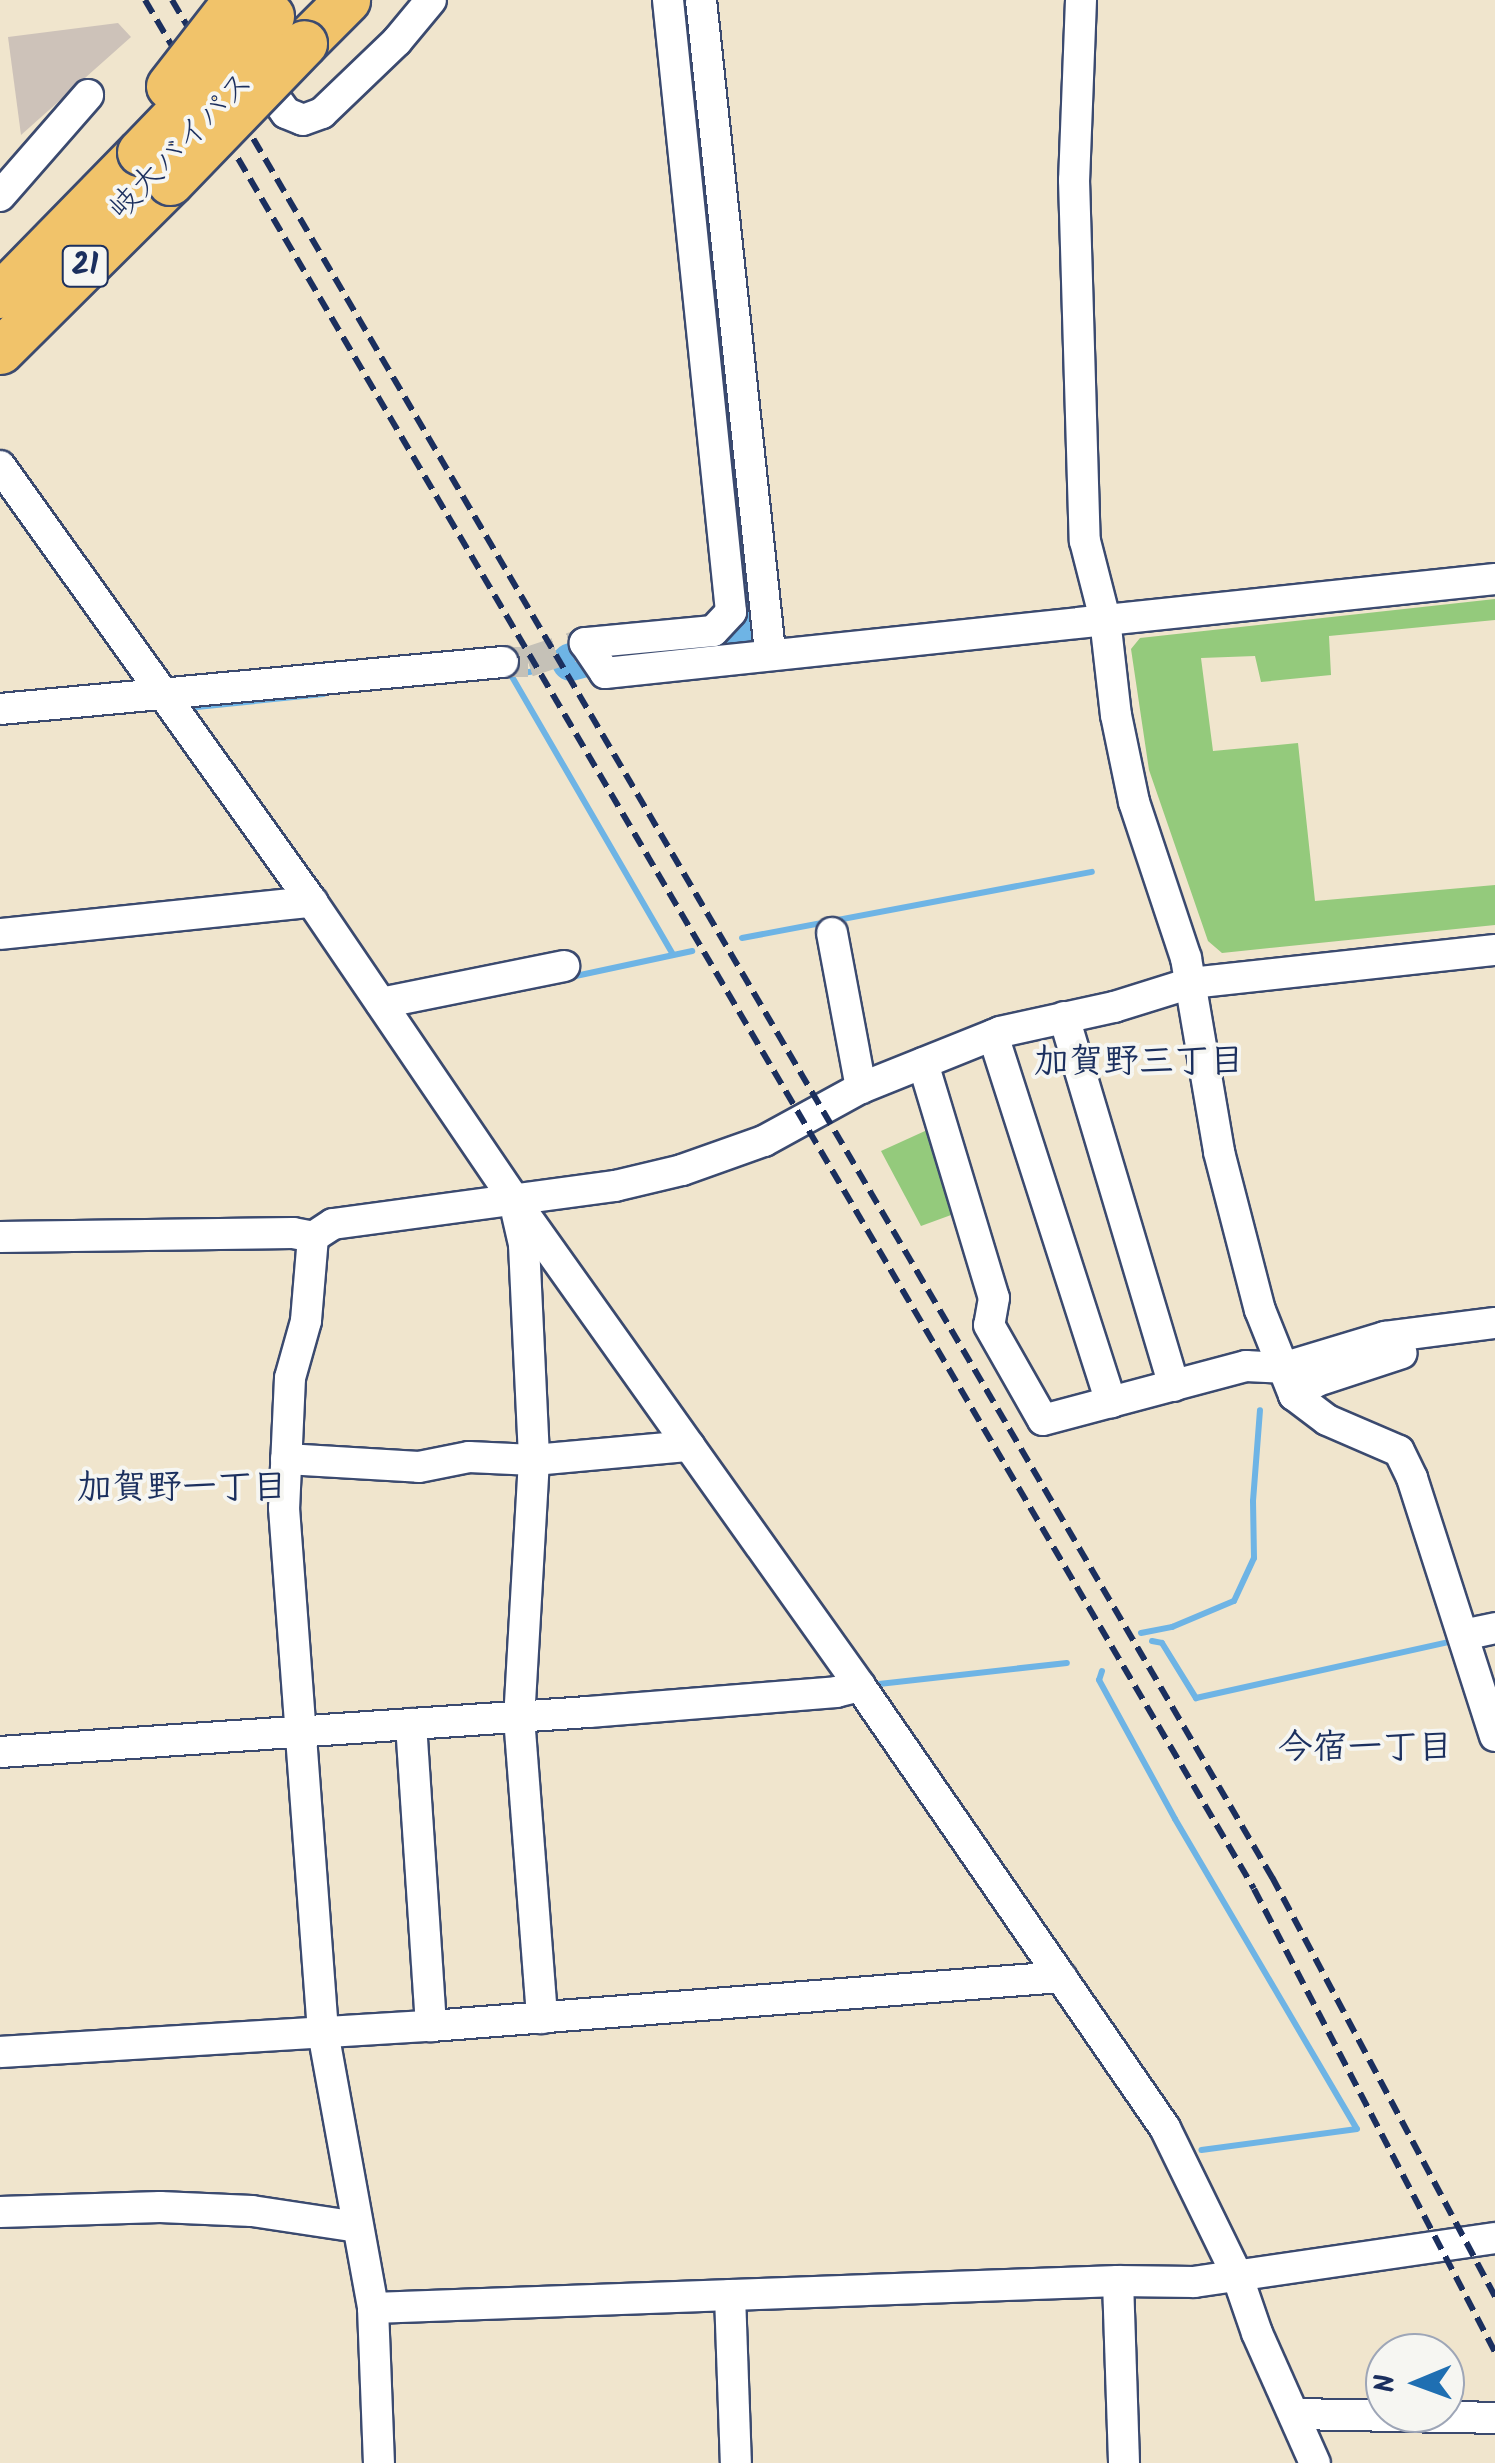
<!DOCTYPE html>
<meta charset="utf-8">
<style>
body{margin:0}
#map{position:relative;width:1495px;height:2463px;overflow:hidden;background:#f0e5cd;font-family:Kalam,"Klee One",sans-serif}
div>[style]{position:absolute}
.industrial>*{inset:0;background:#cdc2b9}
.green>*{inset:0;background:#94ca7c}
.stream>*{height:6px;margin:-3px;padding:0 3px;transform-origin:3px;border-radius:3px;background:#6eb4e5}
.river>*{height:38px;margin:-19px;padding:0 19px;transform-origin:19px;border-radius:19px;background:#6eb4e5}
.minor-tunnel>*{height:30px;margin-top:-15px;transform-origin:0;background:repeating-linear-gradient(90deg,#c5c1b7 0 30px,transparent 0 45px)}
.roads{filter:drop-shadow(2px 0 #3b4a6f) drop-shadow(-2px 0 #3b4a6f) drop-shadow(0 2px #3b4a6f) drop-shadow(0 -2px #3b4a6f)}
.minor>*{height:30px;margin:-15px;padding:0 15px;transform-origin:15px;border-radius:15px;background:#fff}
.highway>*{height:45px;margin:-22.5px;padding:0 22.5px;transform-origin:22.5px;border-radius:22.5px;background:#f1c36a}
.rail>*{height:6px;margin-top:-3px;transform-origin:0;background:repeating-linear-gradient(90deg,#1b2f5e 0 15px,transparent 0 23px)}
.bridges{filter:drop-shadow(2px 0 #3b4a6f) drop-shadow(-2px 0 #3b4a6f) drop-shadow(0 2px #3b4a6f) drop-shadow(0 -2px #3b4a6f)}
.highway-bridge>*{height:45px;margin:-22.5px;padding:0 22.5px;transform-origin:22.5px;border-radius:22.5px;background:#f1c36a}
span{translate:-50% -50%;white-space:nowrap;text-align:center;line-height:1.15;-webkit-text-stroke:8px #f6f6f2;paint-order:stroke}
.shield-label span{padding:2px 8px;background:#f6f6f2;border:2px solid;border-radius:8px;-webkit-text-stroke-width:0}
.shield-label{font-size:30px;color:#1b2f5e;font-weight:700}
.street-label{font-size:32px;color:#1b2f5e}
.neighbourhood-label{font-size:35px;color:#1b2f5e;font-weight:700}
.north{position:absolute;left:1365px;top:2333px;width:100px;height:100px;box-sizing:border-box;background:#f6f6f2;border:2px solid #9ea6b7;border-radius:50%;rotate:269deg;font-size:28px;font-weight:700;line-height:40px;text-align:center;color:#1b2f5e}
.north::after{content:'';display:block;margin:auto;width:35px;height:45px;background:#1f6fb2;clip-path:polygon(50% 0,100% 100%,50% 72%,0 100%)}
</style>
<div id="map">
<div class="industrial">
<i style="clip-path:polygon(118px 23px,131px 37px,21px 135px,8px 37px)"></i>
</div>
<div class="green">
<i style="clip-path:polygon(1495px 599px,1495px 620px,1329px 636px,1331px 675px,1261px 682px,1255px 656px,1201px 658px,1213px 751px,1298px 743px,1315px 901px,1495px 885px,1495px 925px,1222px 953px,1208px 941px,1149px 770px,1131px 649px,1140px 638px)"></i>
<i style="clip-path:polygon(936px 1126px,962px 1211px,921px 1226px,881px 1151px)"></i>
</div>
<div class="stream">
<i style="left:505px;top:675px;width:26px;rotate:-7deg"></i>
<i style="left:511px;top:675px;width:323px;rotate:59.9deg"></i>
<i style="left:187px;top:708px;width:137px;rotate:-5.9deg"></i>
<i style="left:742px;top:938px;width:356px;rotate:-10.7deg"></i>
<i style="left:571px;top:977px;width:124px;rotate:-12.1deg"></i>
<i style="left:1141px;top:1633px;width:32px;rotate:-11deg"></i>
<i style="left:1172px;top:1627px;width:67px;rotate:-22.8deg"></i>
<i style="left:1234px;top:1601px;width:47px;rotate:-65.1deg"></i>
<i style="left:1254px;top:1558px;width:57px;rotate:-91deg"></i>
<i style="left:1253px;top:1501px;width:91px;rotate:-85.6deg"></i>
<i style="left:1152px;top:1641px;width:10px;rotate:11deg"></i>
<i style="left:1162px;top:1643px;width:65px;rotate:58.3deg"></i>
<i style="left:1196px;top:1698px;width:263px;rotate:-12.5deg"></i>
<i style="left:1102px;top:1671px;width:9px;rotate:108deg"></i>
<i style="left:1099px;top:1680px;width:158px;rotate:61.3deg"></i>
<i style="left:1175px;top:1819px;width:359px;rotate:59.6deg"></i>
<i style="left:1357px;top:2129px;width:157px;rotate:172.3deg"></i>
<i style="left:879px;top:1684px;width:189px;rotate:-6.4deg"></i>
</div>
<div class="river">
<i style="left:571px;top:662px;width:31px;rotate:-15deg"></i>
<i style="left:601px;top:654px;width:115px;rotate:-4.5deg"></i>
<i style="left:716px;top:645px;width:20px;rotate:-30deg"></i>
<i style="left:733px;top:635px;width:33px;rotate:-65deg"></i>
<i style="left:747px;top:605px;width:608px;rotate:-95.94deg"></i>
</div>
<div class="minor-tunnel">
<i style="left:503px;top:662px;width:25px"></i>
<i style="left:528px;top:662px;width:60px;rotate:-18.4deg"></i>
</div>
<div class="roads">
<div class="minor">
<i style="left:668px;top:0;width:615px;rotate:84.12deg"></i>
<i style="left:731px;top:612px;width:26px;rotate:133deg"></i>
<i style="left:713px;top:631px;width:129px;rotate:174.6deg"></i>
<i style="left:585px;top:643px;width:36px;rotate:56deg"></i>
<i style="left:605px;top:673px;width:895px;rotate:-6.03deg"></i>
<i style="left:701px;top:0;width:656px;rotate:83.96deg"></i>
<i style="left:1081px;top:0;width:180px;rotate:92.2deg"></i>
<i style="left:1074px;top:180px;width:361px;rotate:88.3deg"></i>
<i style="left:1085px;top:541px;width:81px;rotate:75.6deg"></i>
<i style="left:1105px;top:619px;width:97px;rotate:83.5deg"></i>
<i style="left:1116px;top:715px;width:89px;rotate:78.3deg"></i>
<i style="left:1134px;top:802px;width:164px;rotate:71.6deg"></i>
<i style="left:1186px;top:958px;width:197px;rotate:80.3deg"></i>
<i style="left:1219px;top:1152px;width:163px;rotate:75.5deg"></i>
<i style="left:1260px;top:1310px;width:92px;rotate:68.2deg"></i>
<i style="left:1294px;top:1395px;width:41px;rotate:37.1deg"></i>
<i style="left:1327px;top:1420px;width:78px;rotate:23.3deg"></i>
<i style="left:1399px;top:1451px;width:30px;rotate:64deg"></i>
<i style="left:1412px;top:1478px;width:271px;rotate:72.2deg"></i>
<i style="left:255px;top:70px;width:53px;rotate:54.2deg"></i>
<i style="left:286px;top:113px;width:18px;rotate:22deg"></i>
<i style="left:303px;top:120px;width:20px;rotate:-20deg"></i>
<i style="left:322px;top:113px;width:104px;rotate:-43.8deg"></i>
<i style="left:397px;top:41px;width:53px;rotate:-50.3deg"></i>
<i style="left:0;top:196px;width:134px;rotate:-48.9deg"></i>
<i style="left:0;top:466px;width:536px;rotate:54.41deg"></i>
<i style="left:312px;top:902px;width:361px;rotate:55.8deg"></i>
<i style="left:515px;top:1201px;width:595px;rotate:54.57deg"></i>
<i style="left:860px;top:1686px;width:537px;rotate:55.39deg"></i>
<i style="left:1165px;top:2128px;width:164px;rotate:63.9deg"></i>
<i style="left:1237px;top:2275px;width:61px;rotate:71deg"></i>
<i style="left:1257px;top:2333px;width:142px;rotate:66deg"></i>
<i style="left:0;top:709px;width:505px;rotate:-5.34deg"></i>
<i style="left:832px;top:933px;width:158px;rotate:79.4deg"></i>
<i style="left:0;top:934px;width:314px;rotate:-5.9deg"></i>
<i style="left:381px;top:1003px;width:187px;rotate:-11.4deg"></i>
<i style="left:1064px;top:1017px;width:385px;rotate:73.4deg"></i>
<i style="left:993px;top:1035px;width:386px;rotate:72.2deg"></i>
<i style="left:923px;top:1063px;width:245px;rotate:73.2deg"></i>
<i style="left:994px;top:1298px;width:27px;rotate:100deg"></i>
<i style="left:989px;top:1325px;width:109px;rotate:60.4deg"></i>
<i style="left:1043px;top:1420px;width:210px;rotate:-14.9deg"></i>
<i style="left:1246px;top:1366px;width:36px;rotate:3deg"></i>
<i style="left:1282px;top:1368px;width:108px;rotate:-16.8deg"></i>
<i style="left:1385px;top:1337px;width:111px;rotate:-7.3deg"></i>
<i style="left:517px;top:1214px;width:32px;rotate:77deg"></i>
<i style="left:524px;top:1245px;width:215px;rotate:87.3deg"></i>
<i style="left:534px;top:1460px;width:257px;rotate:93.3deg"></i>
<i style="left:519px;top:1717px;width:302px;rotate:85.6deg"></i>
<i style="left:0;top:1237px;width:293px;rotate:-0.8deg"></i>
<i style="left:293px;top:1233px;width:20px;rotate:11deg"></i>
<i style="left:313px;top:1237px;width:24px;rotate:-33deg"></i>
<i style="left:333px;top:1224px;width:285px;rotate:-7.7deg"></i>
<i style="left:615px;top:1186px;width:69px;rotate:-13.4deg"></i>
<i style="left:682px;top:1170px;width:87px;rotate:-19.5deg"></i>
<i style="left:764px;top:1141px;width:111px;rotate:-28.7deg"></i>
<i style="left:861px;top:1088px;width:150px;rotate:-21.9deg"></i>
<i style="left:1000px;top:1032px;width:117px;rotate:-12.4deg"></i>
<i style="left:1114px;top:1007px;width:81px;rotate:-17.3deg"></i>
<i style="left:1191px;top:983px;width:306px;rotate:-6.2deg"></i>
<i style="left:313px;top:1237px;width:84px;rotate:94.8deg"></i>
<i style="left:306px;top:1321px;width:59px;rotate:105.7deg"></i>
<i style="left:290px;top:1378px;width:130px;rotate:92.6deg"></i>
<i style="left:284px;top:1508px;width:525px;rotate:85.74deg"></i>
<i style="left:323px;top:2032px;width:280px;rotate:79.7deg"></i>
<i style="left:373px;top:2308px;width:155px;rotate:87.8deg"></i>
<i style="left:1294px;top:1395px;width:27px;rotate:-31deg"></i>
<i style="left:1317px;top:1381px;width:89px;rotate:-18.2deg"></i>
<i style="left:286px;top:1459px;width:133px;rotate:3.4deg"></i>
<i style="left:419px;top:1467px;width:51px;rotate:-11.3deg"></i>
<i style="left:469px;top:1457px;width:65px;rotate:2.6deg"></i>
<i style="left:534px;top:1460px;width:156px;rotate:-5.2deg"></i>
<i style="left:1463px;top:1635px;width:33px;rotate:-12deg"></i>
<i style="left:411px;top:1724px;width:303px;rotate:86.2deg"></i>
<i style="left:0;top:1752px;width:590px;rotate:-3.89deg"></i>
<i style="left:589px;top:1712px;width:248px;rotate:-4.6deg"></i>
<i style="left:836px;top:1692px;width:25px;rotate:-14deg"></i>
<i style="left:0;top:2052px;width:432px;rotate:-3.5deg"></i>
<i style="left:431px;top:2026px;width:632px;rotate:-4.45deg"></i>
<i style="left:0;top:2212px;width:160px;rotate:-1.8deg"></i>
<i style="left:160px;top:2207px;width:92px;rotate:2.5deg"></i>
<i style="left:252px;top:2211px;width:107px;rotate:8.6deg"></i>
<i style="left:1118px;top:2281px;width:182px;rotate:88.1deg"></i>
<i style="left:730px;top:2295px;width:168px;rotate:88deg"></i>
<i style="left:373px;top:2308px;width:745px;rotate:-2.08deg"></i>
<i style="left:1118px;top:2281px;width:76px;rotate:0.8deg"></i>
<i style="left:1194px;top:2282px;width:304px;rotate:-8.3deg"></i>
<i style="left:1294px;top:2414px;width:201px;rotate:1.1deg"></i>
</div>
<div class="highway">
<i style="left:304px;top:43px;width:61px;rotate:-45deg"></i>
<i style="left:0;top:295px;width:200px;rotate:-45.6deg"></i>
<i style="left:0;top:351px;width:240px;rotate:-44.8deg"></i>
</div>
</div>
<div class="rail">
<i style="left:145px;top:0;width:2190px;rotate:59.58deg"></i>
<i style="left:1254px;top:1889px;width:522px;rotate:62.5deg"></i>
<i style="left:172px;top:0;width:2176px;rotate:59.63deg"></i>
<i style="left:1272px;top:1877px;width:476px;rotate:62deg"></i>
</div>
<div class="bridges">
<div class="highway-bridge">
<i style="left:169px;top:86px;width:109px;rotate:-52.1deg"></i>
<i style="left:140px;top:152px;width:189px;rotate:-46.1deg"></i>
<i style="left:170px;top:182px;width:193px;rotate:-46deg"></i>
</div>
</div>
<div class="shield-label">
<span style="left:85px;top:266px">21</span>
</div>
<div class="street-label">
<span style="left:182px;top:147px;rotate:-46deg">岐大バイパス</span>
</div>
<div class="neighbourhood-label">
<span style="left:1139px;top:1063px">加賀野三丁目</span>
<span style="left:182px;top:1489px">加賀野一丁目</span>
<span style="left:1365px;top:1749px">今宿一丁目</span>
</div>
<div class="north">N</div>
</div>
